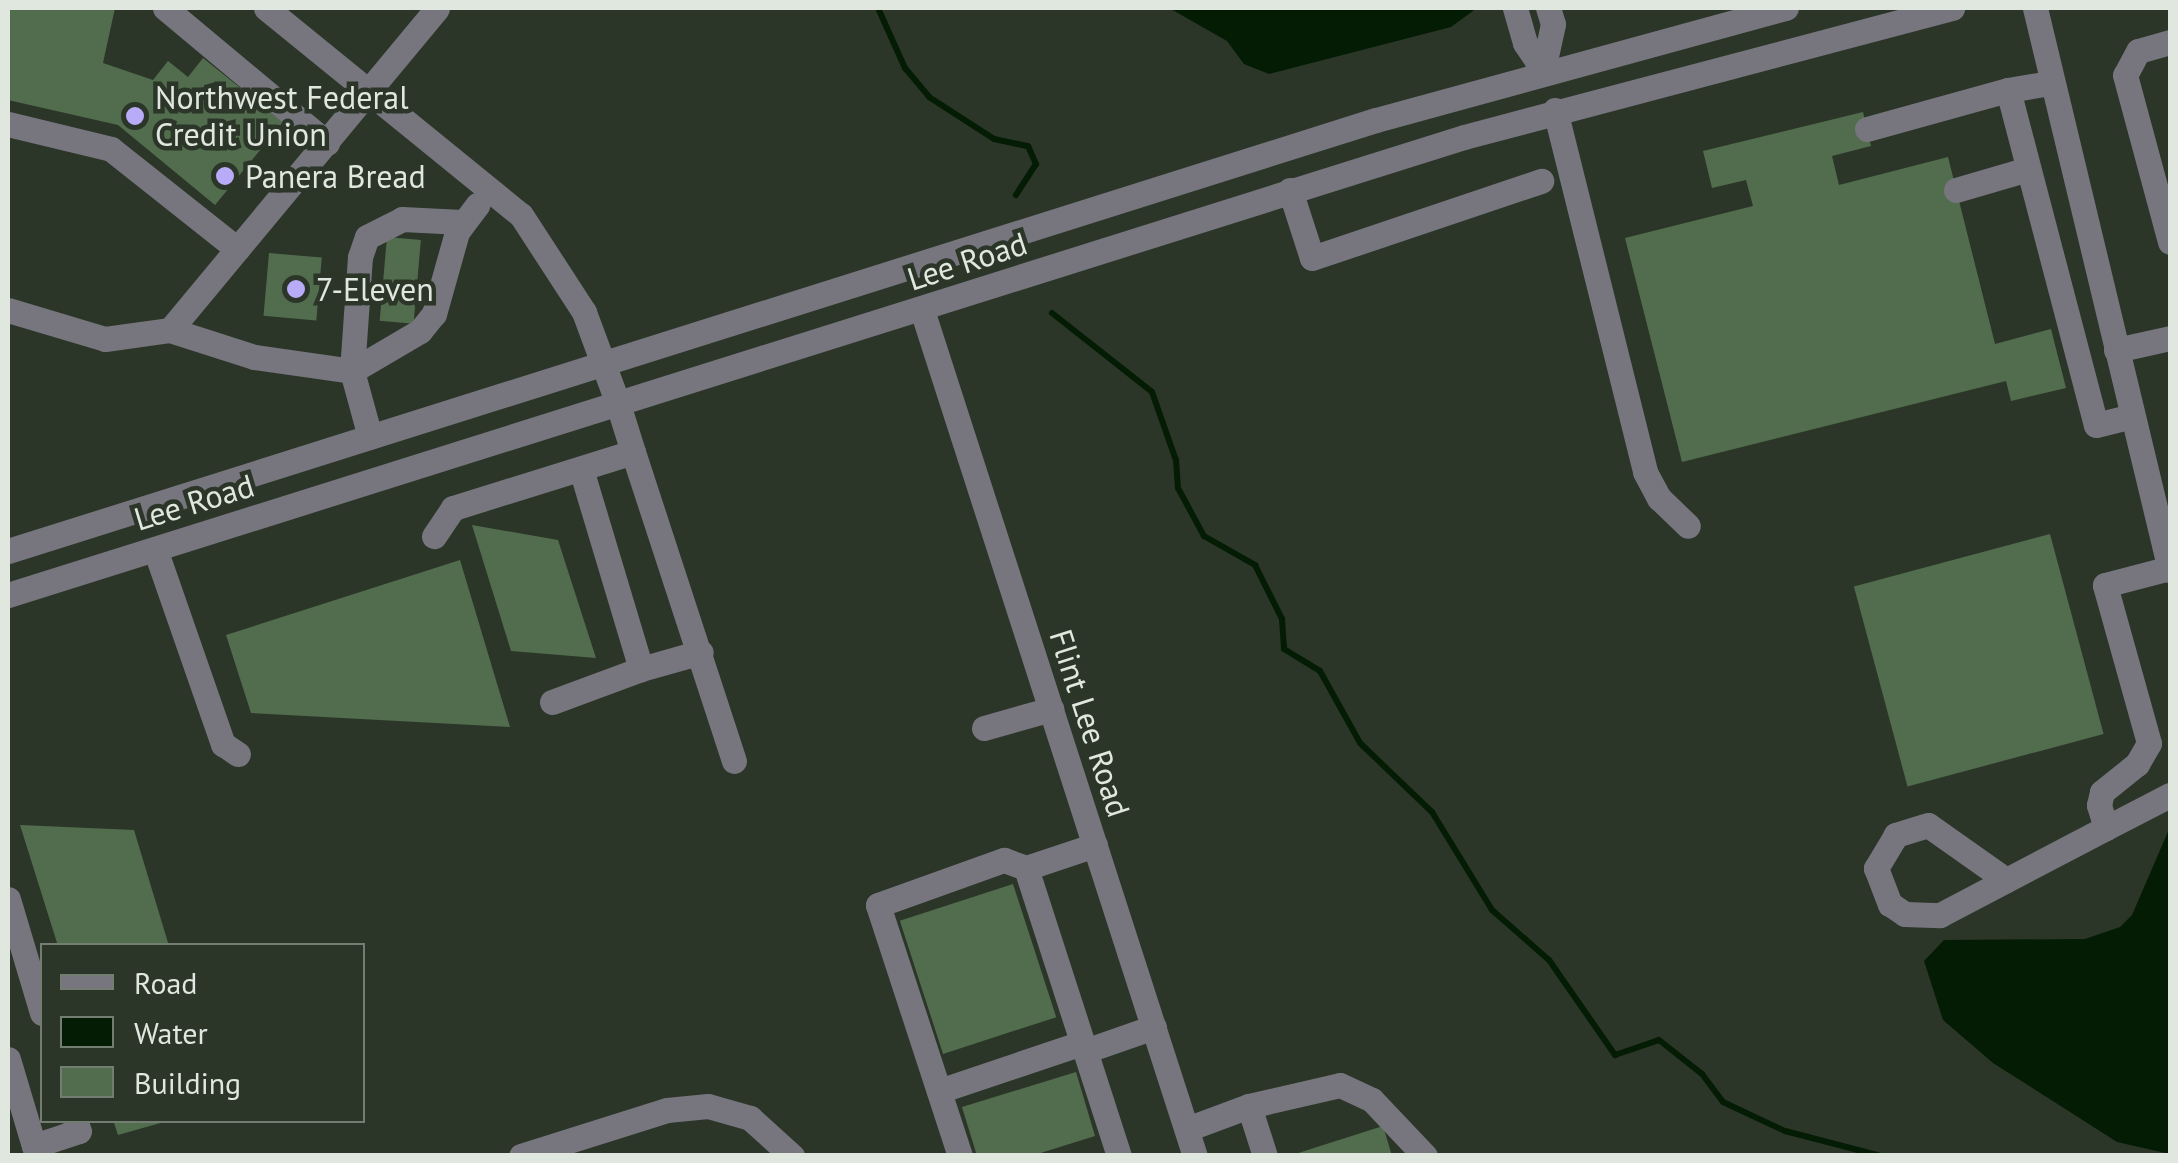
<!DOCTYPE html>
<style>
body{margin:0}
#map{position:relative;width:2178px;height:1163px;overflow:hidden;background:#2b3629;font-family:"PT Sans",sans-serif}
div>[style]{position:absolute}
.water>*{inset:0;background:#041c03}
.stream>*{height:6px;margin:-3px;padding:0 3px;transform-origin:3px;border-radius:3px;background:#041c03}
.building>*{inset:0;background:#526d4e;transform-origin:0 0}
.minor>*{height:25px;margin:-12.5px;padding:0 12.5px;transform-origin:12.5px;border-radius:12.5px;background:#77767e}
.dots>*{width:28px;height:28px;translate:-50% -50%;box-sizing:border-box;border:5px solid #2b3629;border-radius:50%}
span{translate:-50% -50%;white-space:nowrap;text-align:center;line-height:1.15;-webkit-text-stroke:9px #2b3629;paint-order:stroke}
.poi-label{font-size:32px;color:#e0e7df}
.left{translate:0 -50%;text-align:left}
.street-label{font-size:32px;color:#e0e7df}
.frame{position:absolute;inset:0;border:10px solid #e0e7df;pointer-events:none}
.legend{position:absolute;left:40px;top:943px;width:325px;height:180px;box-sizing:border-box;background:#2b3629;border:2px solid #737d72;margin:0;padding:12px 18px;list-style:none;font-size:30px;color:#e0e7df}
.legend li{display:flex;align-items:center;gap:20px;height:50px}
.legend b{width:50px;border:2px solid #737d72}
</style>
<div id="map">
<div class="water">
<i style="clip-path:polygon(1169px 8px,1477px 8px,1451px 27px,1269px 74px,1244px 64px,1227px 41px)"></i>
<i style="clip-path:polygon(2170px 827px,2170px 1154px,2117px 1142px,1993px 1063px,1943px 1020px,1924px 961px,1944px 940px,2085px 939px,2120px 927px,2132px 915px)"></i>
</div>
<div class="stream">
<i style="left:878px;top:8px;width:66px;rotate:65.8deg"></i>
<i style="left:905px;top:68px;width:38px;rotate:50deg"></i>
<i style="left:929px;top:97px;width:77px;rotate:32.9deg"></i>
<i style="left:994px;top:139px;width:35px;rotate:12deg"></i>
<i style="left:1028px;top:146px;width:20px;rotate:66deg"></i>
<i style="left:1036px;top:164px;width:37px;rotate:123deg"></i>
<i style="left:1052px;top:313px;width:127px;rotate:38.3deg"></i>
<i style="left:1152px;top:392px;width:72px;rotate:70.6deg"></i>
<i style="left:1176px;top:460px;width:28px;rotate:86deg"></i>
<i style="left:1178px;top:488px;width:55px;rotate:61.6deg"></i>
<i style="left:1204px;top:536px;width:59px;rotate:29.6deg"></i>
<i style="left:1255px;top:565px;width:60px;rotate:63.4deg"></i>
<i style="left:1282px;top:619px;width:30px;rotate:86deg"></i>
<i style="left:1284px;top:649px;width:42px;rotate:31.4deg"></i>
<i style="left:1320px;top:671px;width:82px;rotate:60.9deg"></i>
<i style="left:1360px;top:743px;width:100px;rotate:43.8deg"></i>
<i style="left:1432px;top:812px;width:115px;rotate:58.5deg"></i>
<i style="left:1492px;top:910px;width:76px;rotate:41.3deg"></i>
<i style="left:1549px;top:960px;width:116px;rotate:55.2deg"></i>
<i style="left:1615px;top:1055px;width:46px;rotate:-18.8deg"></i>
<i style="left:1659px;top:1040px;width:55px;rotate:38.3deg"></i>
<i style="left:1702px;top:1074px;width:35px;rotate:53deg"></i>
<i style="left:1723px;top:1102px;width:68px;rotate:25.1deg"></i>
<i style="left:1785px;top:1131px;width:99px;rotate:14.6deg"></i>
</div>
<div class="building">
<i style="clip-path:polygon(8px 8px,115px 8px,103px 63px,153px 80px,168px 61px,188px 77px,203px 58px,283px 122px,215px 205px,118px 125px,8px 100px)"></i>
<i style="clip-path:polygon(1863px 112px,1871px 146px,1832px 156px,1839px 185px,1948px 157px,1995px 344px,2051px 329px,2066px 388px,2011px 401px,2006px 381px,1682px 462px,1625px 238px,1753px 206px,1746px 180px,1712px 188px,1703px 151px)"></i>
<i style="left:387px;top:237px;width:34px;height:84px;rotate:5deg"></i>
<i style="left:269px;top:253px;width:53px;height:63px;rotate:5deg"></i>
<i style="clip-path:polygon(472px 525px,558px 540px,596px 658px,511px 651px)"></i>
<i style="left:2050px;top:534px;width:207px;height:203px;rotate:75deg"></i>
<i style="clip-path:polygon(460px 560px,510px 727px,251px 713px,226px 635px)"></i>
<i style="clip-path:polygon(20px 825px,134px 830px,169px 946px,58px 946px)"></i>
<i style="left:1013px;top:884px;width:140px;height:119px;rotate:72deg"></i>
<i style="clip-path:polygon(1076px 1072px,1095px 1136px,1031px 1156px,977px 1156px,962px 1107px)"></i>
<i style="clip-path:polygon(113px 1120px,164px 1120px,164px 1122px,118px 1135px)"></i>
<i style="clip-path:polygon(1383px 1126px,1392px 1156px,1292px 1156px,1292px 1155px)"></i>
</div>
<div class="minor">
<i style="left:165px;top:8px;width:211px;rotate:39.8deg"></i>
<i style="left:266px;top:8px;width:328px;rotate:39.1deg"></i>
<i style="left:521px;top:215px;width:116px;rotate:57deg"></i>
<i style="left:584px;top:312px;width:98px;rotate:69.7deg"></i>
<i style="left:618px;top:404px;width:50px;rotate:72.6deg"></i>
<i style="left:633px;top:452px;width:189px;rotate:162.7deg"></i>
<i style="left:453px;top:508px;width:34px;rotate:124deg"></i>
<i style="left:1515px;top:8px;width:36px;rotate:74deg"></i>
<i style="left:1525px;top:43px;width:32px;rotate:56deg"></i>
<i style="left:2035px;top:8px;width:578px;rotate:76.49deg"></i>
<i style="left:2170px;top:42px;width:33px;rotate:164deg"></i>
<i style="left:2138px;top:51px;width:27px;rotate:118deg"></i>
<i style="left:2125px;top:75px;width:173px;rotate:74.9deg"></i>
<i style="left:1543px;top:70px;width:47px;rotate:-77.7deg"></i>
<i style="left:1553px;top:24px;width:17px;rotate:-107deg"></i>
<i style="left:2050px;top:83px;width:43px;rotate:170.5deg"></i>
<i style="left:2008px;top:90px;width:346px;rotate:75.3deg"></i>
<i style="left:2096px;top:425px;width:37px;rotate:-14deg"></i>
<i style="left:1555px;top:110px;width:373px;rotate:76deg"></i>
<i style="left:1645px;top:472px;width:30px;rotate:62deg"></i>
<i style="left:1659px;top:498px;width:40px;rotate:44deg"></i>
<i style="left:8px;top:124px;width:106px;rotate:13.6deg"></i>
<i style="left:111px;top:149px;width:161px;rotate:38.4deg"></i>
<i style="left:1867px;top:129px;width:146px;rotate:-15.5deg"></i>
<i style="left:1290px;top:190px;width:71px;rotate:72.1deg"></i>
<i style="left:1312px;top:258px;width:242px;rotate:-18.6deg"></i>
<i style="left:1956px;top:190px;width:75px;rotate:-16.3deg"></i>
<i style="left:8px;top:310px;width:101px;rotate:16.6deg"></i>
<i style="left:105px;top:339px;width:66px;rotate:-7.9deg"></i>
<i style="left:170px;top:330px;width:418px;rotate:-50.3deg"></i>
<i style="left:922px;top:310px;width:889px;rotate:72.12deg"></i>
<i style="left:170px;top:330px;width:88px;rotate:17.8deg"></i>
<i style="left:254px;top:357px;width:99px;rotate:8.1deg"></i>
<i style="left:352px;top:371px;width:68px;rotate:74.7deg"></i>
<i style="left:2116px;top:350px;width:55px;rotate:-12.5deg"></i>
<i style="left:352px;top:371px;width:114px;rotate:-86deg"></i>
<i style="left:360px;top:257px;width:21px;rotate:-71deg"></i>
<i style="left:367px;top:237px;width:39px;rotate:-27deg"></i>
<i style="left:402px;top:219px;width:60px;rotate:2.9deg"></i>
<i style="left:352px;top:371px;width:79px;rotate:-30.5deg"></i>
<i style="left:420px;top:331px;width:22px;rotate:-51deg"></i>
<i style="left:434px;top:314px;width:85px;rotate:-74.3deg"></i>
<i style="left:457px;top:232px;width:34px;rotate:-53deg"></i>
<i style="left:633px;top:452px;width:325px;rotate:71.9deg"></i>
<i style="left:581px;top:469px;width:209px;rotate:73.3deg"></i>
<i style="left:641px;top:669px;width:62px;rotate:-15.8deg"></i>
<i style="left:155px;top:549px;width:207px;rotate:70.8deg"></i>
<i style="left:223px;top:744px;width:18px;rotate:34deg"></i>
<i style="left:8px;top:551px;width:1434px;rotate:-17.49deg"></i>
<i style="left:1376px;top:120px;width:425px;rotate:-15.3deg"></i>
<i style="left:8px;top:595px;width:1526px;rotate:-17.46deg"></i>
<i style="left:1464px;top:137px;width:505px;rotate:-14.81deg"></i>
<i style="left:552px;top:702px;width:95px;rotate:-20.3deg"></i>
<i style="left:984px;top:728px;width:70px;rotate:-15.8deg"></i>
<i style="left:2106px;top:828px;width:24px;rotate:-107deg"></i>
<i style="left:2099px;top:805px;width:13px;rotate:-77deg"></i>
<i style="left:2102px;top:792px;width:45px;rotate:-38.7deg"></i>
<i style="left:2137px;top:764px;width:24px;rotate:-60deg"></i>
<i style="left:2149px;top:743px;width:164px;rotate:-105.6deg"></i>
<i style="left:2105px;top:585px;width:67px;rotate:-14.7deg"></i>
<i style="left:1095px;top:845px;width:73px;rotate:161.6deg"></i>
<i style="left:1026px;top:868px;width:303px;rotate:72.1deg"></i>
<i style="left:2006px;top:880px;width:95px;rotate:-144.8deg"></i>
<i style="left:1928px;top:825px;width:34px;rotate:163deg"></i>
<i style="left:1896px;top:835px;width:39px;rotate:121deg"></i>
<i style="left:1876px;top:868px;width:39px;rotate:69deg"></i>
<i style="left:1890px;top:904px;width:18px;rotate:34deg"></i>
<i style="left:1905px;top:914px;width:35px;rotate:2deg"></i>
<i style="left:1940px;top:915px;width:187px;rotate:-27.7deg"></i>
<i style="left:2106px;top:828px;width:72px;rotate:-27.3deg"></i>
<i style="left:8px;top:899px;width:119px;rotate:73.4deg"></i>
<i style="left:1085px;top:1051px;width:73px;rotate:-19.2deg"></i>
<i style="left:8px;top:1059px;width:91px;rotate:73.4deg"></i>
<i style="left:34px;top:1146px;width:47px;rotate:-18.4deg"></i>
<i style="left:79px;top:1131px;width:12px;rotate:-110deg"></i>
<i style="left:939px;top:1091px;width:151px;rotate:-18.6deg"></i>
<i style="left:1249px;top:1106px;width:93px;rotate:-13deg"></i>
<i style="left:1340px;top:1085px;width:35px;rotate:25deg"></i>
<i style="left:1372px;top:1100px;width:77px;rotate:46.6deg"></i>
<i style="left:1187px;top:1129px;width:66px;rotate:-20.4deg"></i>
<i style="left:1249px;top:1106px;width:52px;rotate:72.3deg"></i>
<i style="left:521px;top:1156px;width:153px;rotate:-17.5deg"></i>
<i style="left:667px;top:1110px;width:41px;rotate:-5.6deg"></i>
<i style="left:708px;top:1106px;width:44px;rotate:15.9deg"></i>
<i style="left:750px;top:1118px;width:57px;rotate:42.1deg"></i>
<i style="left:960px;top:1156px;width:264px;rotate:-108.1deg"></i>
<i style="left:878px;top:905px;width:134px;rotate:-19.7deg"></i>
<i style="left:1004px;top:860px;width:23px;rotate:20deg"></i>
</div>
<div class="dots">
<i style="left:135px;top:116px;background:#b8abf7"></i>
<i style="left:225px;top:176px;background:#b8abf7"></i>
<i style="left:296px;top:289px;background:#b8abf7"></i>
</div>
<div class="poi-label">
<span class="left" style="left:155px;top:116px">Northwest Federal<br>Credit Union</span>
<span class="left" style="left:245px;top:176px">Panera Bread</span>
<span class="left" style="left:316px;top:289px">7-Eleven</span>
</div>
<div class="street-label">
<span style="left:967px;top:261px;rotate:-18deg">Lee Road</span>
<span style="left:194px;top:502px;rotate:-17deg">Lee Road</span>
<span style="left:1090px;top:723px;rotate:72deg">Flint Lee Road</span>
</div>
<div class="frame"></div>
<ul class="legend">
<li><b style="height:12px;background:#77767e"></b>Road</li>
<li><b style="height:28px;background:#041c03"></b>Water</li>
<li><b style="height:28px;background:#526d4e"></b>Building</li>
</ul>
</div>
